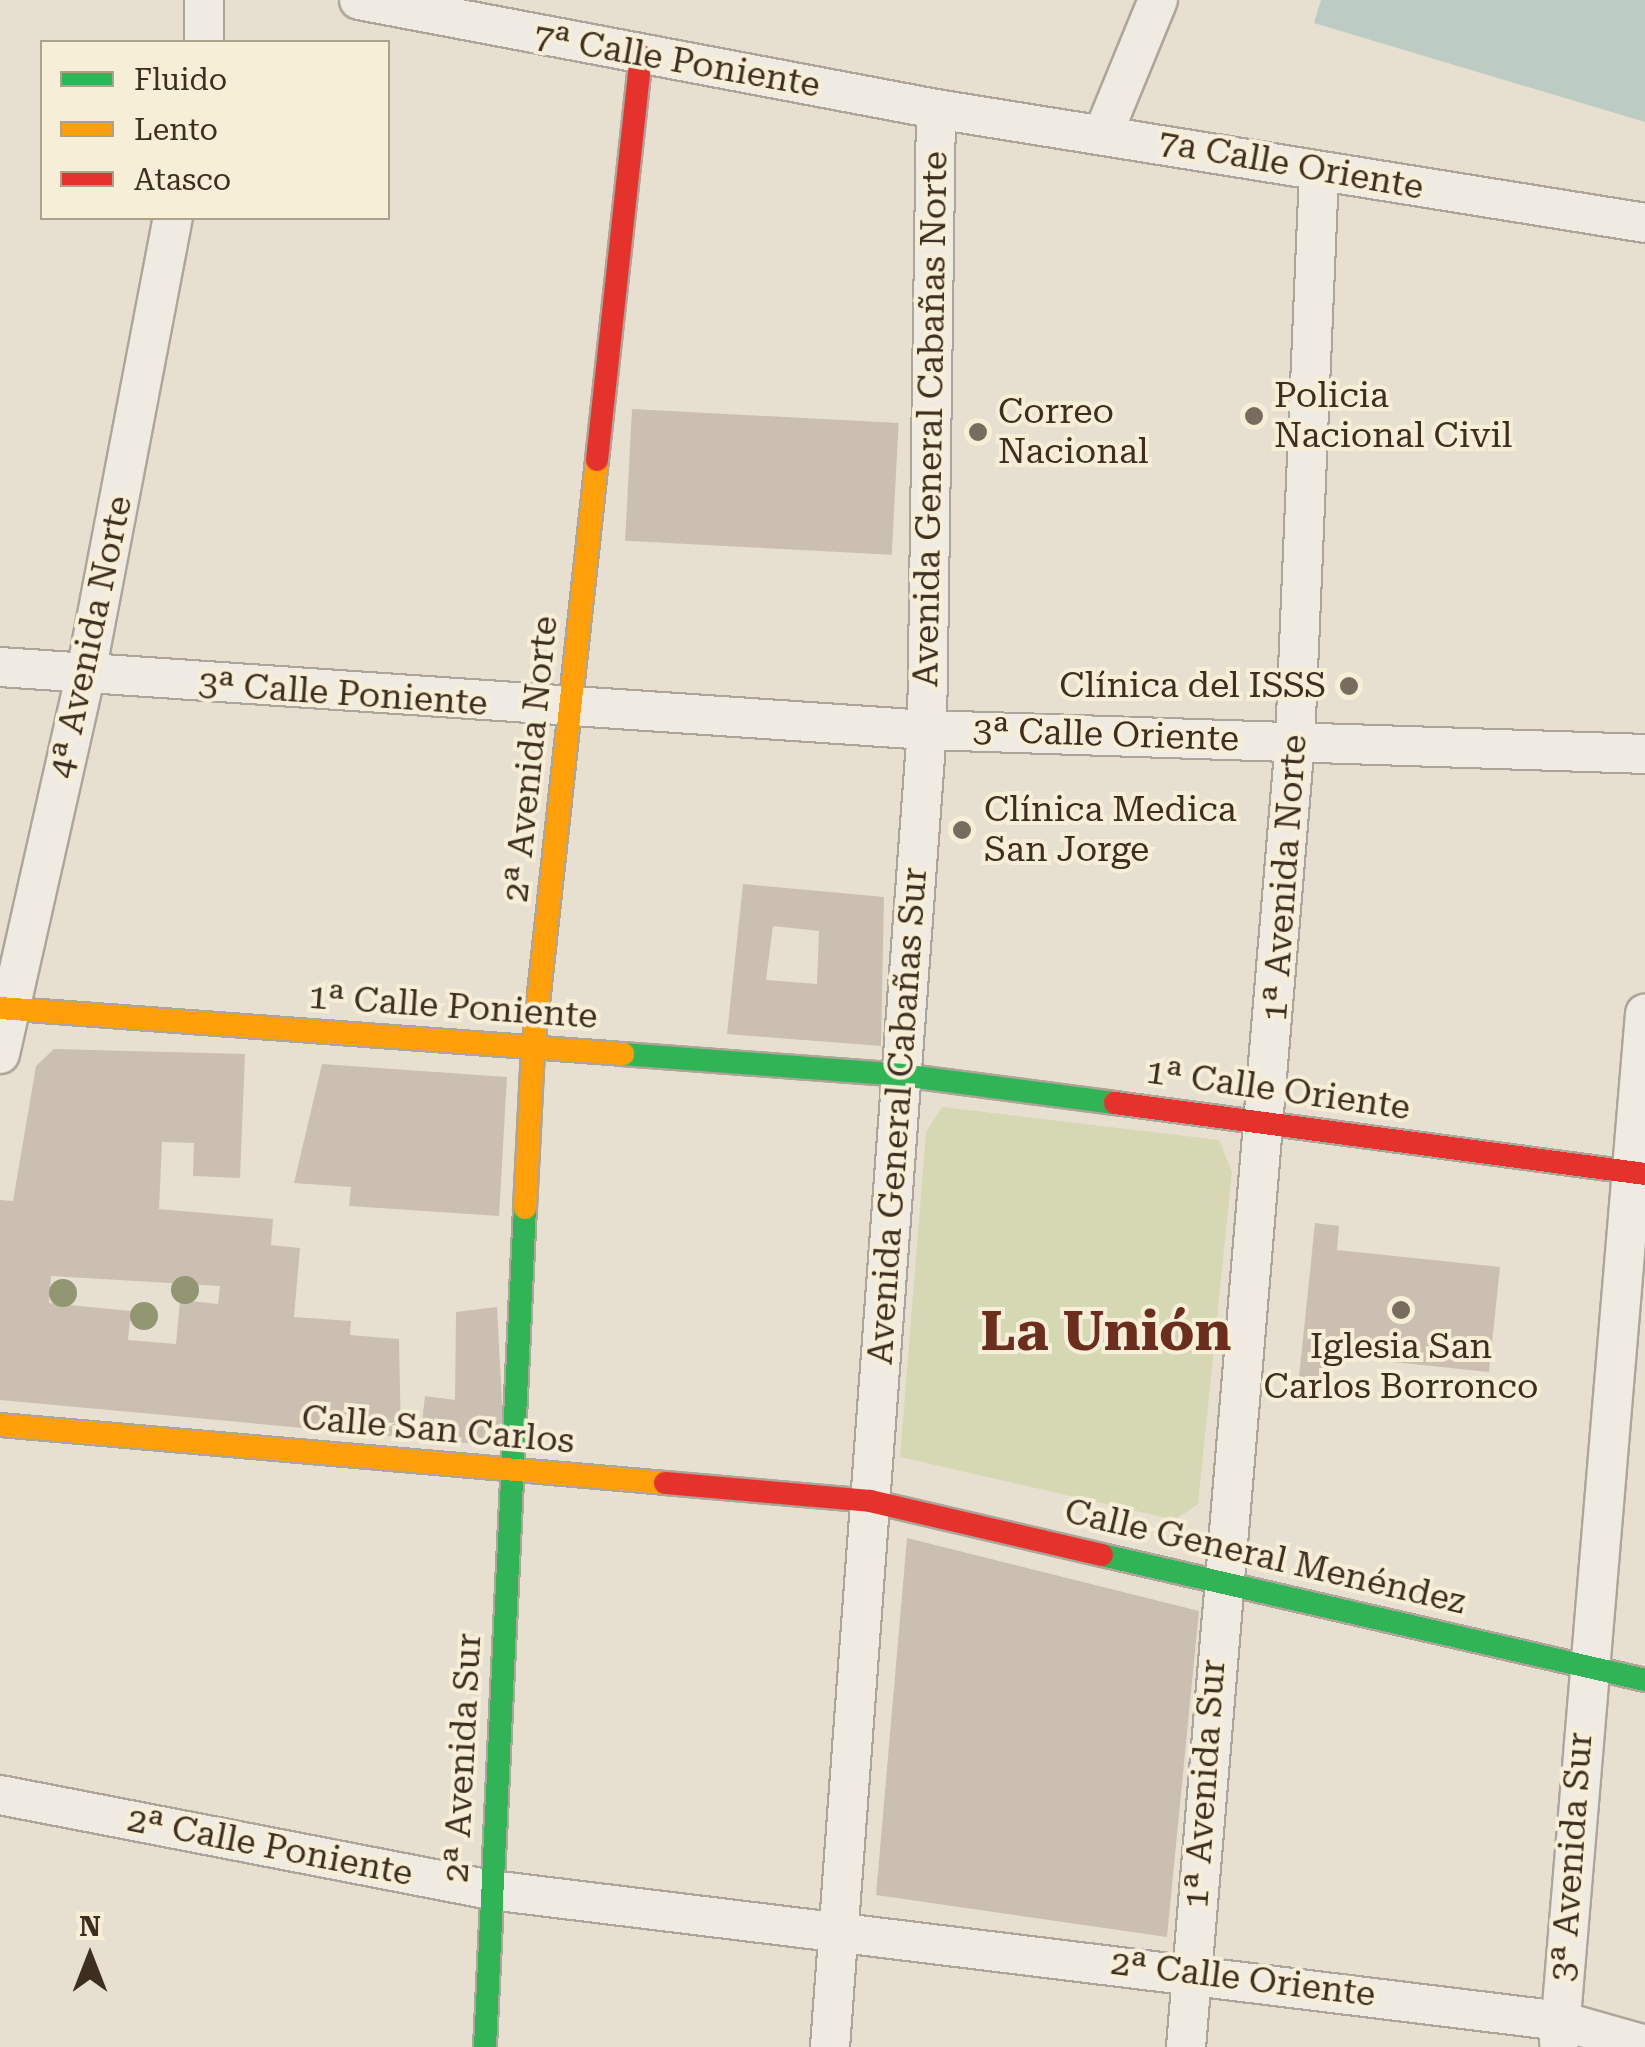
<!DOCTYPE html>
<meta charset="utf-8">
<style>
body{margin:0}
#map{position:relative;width:1645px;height:2047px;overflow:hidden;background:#e7e0d1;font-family:"Roboto Serif",serif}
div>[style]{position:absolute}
.green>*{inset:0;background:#d6d7b3}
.water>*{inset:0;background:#bcccc2}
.building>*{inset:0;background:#cbbfb2;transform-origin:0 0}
.roads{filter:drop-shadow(2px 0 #ada599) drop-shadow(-2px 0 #ada599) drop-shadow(0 2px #ada599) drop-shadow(0 -2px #ada599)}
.street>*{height:38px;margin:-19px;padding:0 19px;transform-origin:19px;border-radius:19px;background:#efebe3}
.fast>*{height:22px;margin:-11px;padding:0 11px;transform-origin:11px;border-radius:11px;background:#30b455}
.slow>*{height:22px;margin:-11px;padding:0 11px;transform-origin:11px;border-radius:11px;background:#ff9f0a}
.jam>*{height:22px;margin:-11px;padding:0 11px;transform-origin:11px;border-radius:11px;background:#e5322d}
.trees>*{width:28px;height:28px;margin:-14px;border-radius:50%;background:#929673}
.dots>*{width:28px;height:28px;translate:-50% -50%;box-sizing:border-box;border:5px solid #f7eed8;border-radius:50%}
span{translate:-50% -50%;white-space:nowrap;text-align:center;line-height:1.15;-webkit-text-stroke:8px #f7eed8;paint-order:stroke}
.street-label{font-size:35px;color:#3d2e20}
.poi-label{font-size:35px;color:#3d2e20}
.left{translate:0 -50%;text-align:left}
.right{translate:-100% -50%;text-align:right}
.town-label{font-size:55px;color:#6b2e1e;font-weight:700}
.legend{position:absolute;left:40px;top:40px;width:350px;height:180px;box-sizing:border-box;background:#f7eed8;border:2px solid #ada18e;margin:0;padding:12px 18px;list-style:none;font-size:30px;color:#3d2e20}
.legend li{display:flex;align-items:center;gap:20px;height:50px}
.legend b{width:50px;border:2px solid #ada18e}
.north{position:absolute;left:40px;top:1907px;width:100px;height:100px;-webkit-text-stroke:8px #f7eed8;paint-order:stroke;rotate:0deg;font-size:28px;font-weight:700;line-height:40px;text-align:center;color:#3d2e20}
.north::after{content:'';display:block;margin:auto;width:35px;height:45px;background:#3d2e20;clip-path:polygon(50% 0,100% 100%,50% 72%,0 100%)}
</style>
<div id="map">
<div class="green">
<i style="clip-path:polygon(942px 1107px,1219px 1140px,1232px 1172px,1198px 1504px,1175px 1520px,900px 1457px,926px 1132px)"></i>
</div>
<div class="water">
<i style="clip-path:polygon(1321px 0,1645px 0,1645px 122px,1314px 23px)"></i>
</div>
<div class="building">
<i style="left:632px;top:409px;width:267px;height:132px;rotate:3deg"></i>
<i style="clip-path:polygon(evenodd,743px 884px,884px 897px,881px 1046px,727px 1034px,743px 884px,773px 926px,819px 931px,817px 984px,766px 980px,773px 926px)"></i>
<i style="clip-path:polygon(evenodd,54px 1049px,245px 1054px,240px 1178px,193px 1176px,194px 1143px,162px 1142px,159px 1209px,273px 1219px,271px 1245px,300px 1248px,294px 1317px,351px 1321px,350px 1335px,399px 1339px,401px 1437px,0 1400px,0 1200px,13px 1201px,36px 1066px,54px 1049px,51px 1276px,220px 1286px,218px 1304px,180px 1300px,176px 1344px,128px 1340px,131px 1311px,49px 1303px,51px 1276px)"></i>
<i style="clip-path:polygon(322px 1064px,507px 1077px,499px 1216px,349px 1206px,351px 1187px,294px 1183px)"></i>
<i style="clip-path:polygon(1315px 1223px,1339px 1226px,1337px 1250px,1500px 1267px,1489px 1372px,1326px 1355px,1324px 1379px,1299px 1377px)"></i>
<i style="clip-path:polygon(497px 1307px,503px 1421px,484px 1445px,420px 1438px,425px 1396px,455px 1400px,456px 1312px)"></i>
<i style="clip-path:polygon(907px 1538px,1199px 1611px,1167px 1937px,876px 1895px)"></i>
</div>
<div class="roads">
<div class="street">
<i style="left:359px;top:0;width:587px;rotate:10.7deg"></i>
<i style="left:936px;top:109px;width:718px;rotate:9.13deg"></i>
<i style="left:204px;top:42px;width:42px;rotate:-90deg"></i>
<i style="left:1103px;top:134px;width:145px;rotate:-67.7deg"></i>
<i style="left:0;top:667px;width:929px;rotate:3.89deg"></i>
<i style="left:927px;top:730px;width:718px;rotate:1.91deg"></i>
<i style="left:0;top:1054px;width:385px;rotate:-77.3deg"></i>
<i style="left:85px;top:678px;width:468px;rotate:-79.2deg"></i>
<i style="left:0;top:1795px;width:500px;rotate:10.95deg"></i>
<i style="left:491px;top:1890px;width:1078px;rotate:6.98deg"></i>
<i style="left:1561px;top:2021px;width:87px;rotate:15.9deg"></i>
<i style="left:1559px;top:2042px;width:1032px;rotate:-85.22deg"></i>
<i style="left:830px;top:2047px;width:1321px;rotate:-85.79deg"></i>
<i style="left:927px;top:730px;width:621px;rotate:-89.17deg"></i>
<i style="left:1186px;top:2047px;width:1311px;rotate:-85.23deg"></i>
<i style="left:1295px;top:741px;width:570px;rotate:-87.58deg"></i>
</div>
<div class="fast">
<i style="left:623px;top:1054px;width:280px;rotate:4.3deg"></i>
<i style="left:902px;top:1075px;width:215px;rotate:7.5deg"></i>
<i style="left:1102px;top:1555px;width:557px;rotate:12.96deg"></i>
<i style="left:485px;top:2047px;width:840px;rotate:-87.27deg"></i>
</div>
<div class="slow">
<i style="left:0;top:1008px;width:625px;rotate:4.22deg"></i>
<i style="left:525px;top:1208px;width:159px;rotate:-87.1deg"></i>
<i style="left:533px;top:1049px;width:592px;rotate:-83.8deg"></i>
<i style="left:0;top:1425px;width:668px;rotate:4.98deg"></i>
</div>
<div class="jam">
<i style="left:597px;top:460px;width:407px;rotate:-83.8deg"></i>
<i style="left:1115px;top:1103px;width:535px;rotate:7.63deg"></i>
<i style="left:665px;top:1483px;width:206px;rotate:5deg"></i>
<i style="left:870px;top:1501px;width:238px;rotate:13.1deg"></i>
</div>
</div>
<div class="trees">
<i style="left:185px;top:1290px"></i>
<i style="left:63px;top:1293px"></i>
<i style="left:144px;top:1316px"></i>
</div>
<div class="dots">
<i style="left:1254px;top:416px;background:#786c5e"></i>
<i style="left:978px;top:432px;background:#786c5e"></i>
<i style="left:1349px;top:686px;background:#786c5e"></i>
<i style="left:962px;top:830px;background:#786c5e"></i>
<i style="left:1401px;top:1310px;background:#786c5e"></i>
</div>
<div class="street-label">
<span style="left:677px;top:61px;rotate:10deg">7ª Calle Poniente</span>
<span style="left:1291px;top:165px;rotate:10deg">7a Calle Oriente</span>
<span style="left:931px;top:419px;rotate:-89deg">Avenida General Cabañas Norte</span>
<span style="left:91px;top:637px;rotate:-78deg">4ª Avenida Norte</span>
<span style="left:343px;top:694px;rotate:4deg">3ª Calle Poniente</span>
<span style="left:1106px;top:735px;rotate:2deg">3ª Calle Oriente</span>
<span style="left:531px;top:759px;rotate:-84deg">2ª Avenida Norte</span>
<span style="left:1285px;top:878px;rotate:-86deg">1ª Avenida Norte</span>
<span style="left:453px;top:1007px;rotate:4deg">1ª Calle Poniente</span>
<span style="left:1278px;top:1090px;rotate:8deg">1ª Calle Oriente</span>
<span style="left:898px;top:1116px;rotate:-86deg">Avenida General Cabañas Sur</span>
<span style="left:438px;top:1430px;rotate:5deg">Calle San Carlos</span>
<span style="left:1265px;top:1557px;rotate:13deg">Calle General Menéndez</span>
<span style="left:463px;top:1758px;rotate:-87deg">2ª Avenida Sur</span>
<span style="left:1205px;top:1784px;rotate:-86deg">1ª Avenida Sur</span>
<span style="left:270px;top:1847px;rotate:11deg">2ª Calle Poniente</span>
<span style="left:1572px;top:1857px;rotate:-86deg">3ª Avenida Sur</span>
<span style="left:1243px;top:1979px;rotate:7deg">2ª Calle Oriente</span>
</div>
<div class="poi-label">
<span class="left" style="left:1274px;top:416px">Policia<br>Nacional Civil</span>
<span class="left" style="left:998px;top:432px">Correo<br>Nacional</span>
<span class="right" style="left:1326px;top:686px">Clínica del ISSS</span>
<span class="left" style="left:984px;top:830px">Clínica Medica<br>San Jorge</span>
<span style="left:1401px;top:1367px">Iglesia San<br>Carlos Borronco</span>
</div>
<div class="town-label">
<span style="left:1106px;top:1332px">La Unión</span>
</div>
<ul class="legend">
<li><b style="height:12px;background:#30b455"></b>Fluido</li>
<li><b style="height:12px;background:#ff9f0a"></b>Lento</li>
<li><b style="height:12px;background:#e5322d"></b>Atasco</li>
</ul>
<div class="north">N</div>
</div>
